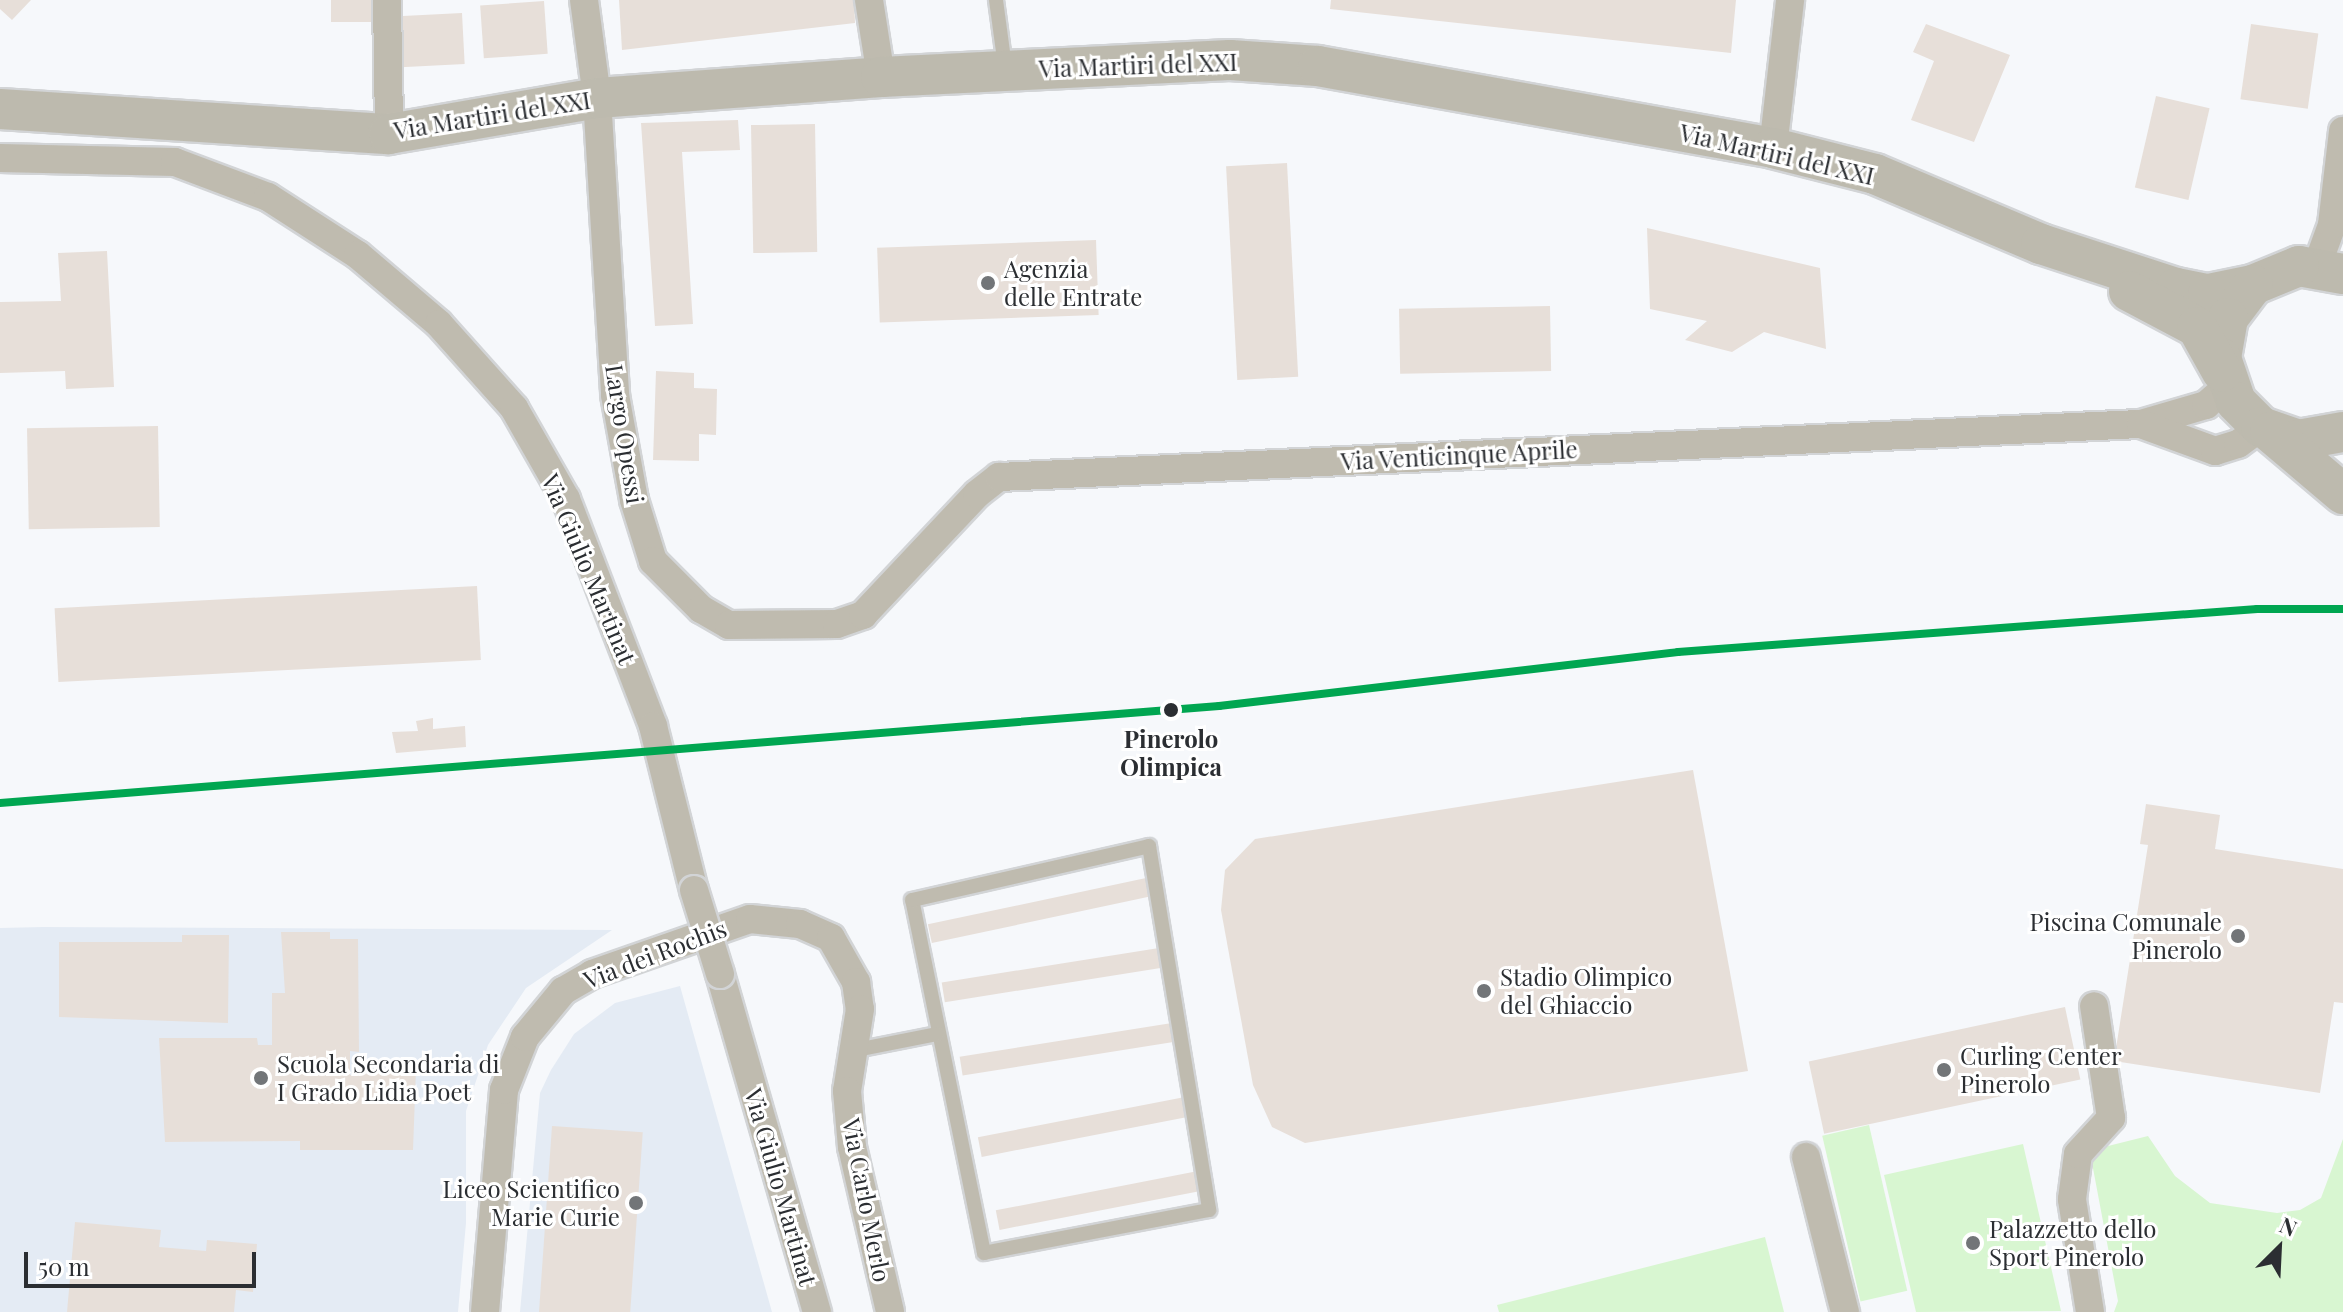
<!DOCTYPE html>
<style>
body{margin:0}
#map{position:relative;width:2343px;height:1312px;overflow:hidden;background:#f6f8fb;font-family:"Playfair Display",serif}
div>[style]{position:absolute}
.built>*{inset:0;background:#e4ebf4}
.green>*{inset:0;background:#d8f6d1;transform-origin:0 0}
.building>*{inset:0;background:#e7dfd9;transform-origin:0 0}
.roads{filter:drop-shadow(2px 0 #d2d4d6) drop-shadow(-2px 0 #d2d4d6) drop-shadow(0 2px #d2d4d6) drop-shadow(0 -2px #d2d4d6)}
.lane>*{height:14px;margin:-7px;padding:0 7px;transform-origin:7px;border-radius:7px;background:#bfbbaf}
.street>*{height:28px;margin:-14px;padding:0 14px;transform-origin:14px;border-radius:14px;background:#bfbbaf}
.secondary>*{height:40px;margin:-20px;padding:0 20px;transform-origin:20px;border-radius:20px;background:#bdbaae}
.bridges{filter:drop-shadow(2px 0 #d2d4d6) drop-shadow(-2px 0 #d2d4d6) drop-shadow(0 2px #d2d4d6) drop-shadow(0 -2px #d2d4d6)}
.street-bridge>*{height:28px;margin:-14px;padding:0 14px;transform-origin:14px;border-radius:14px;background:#bfbbaf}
.rail-1>*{height:8px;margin:-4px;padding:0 4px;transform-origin:4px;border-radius:4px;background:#00a651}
.dots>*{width:22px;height:22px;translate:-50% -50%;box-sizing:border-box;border:4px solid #fff;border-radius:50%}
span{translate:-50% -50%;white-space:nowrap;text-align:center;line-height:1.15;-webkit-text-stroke:6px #fff;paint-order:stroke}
.street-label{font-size:24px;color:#2b2e32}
.poi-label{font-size:24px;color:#2b2e32}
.left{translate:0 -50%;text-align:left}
.right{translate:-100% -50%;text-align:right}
.stop-label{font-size:24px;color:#2b2e32;font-weight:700}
.north{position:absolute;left:2239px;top:1208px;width:80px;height:80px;-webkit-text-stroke:6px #fff;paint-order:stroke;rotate:24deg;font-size:22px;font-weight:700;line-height:32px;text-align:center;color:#2b2e32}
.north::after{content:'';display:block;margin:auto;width:28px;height:36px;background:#2b2e32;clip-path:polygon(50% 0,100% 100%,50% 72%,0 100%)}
.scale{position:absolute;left:24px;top:1252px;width:232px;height:36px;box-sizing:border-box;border:4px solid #2b2e32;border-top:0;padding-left:10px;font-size:24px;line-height:28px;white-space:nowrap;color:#2b2e32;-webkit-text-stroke:6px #fff;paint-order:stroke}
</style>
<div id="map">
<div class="built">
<i style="clip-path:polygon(0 928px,43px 927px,612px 930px,526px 988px,488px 1045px,466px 1111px,466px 1223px,458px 1312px,0 1312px)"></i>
<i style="clip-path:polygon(680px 986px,772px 1312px,520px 1312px,540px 1093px,551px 1070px,574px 1034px,615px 1003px)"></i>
</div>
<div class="green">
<i style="left:1869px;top:1125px;width:170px;height:48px;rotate:77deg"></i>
<i style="clip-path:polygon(2148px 1136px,2175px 1176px,2210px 1203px,2277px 1213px,2300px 1210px,2321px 1198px,2343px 1139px,2343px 1312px,2114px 1312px,2118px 1301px,2092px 1163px,2104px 1147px)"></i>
<i style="clip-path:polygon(2023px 1144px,2061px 1311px,1916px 1312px,1884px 1175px)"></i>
<i style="clip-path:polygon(1765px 1237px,1784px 1312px,1499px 1312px,1497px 1305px)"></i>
</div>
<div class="building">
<i style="clip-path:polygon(0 0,31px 0,12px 20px,0 9px)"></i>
<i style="left:331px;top:0;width:46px;height:22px"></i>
<i style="clip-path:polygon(619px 0,854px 0,855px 23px,622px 50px)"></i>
<i style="clip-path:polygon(1331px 0,1736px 0,1731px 53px,1330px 9px)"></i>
<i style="left:544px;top:1px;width:53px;height:64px;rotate:86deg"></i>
<i style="left:462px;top:13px;width:51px;height:69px;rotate:87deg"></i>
<i style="clip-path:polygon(1926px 24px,2010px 55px,1974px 142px,1911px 120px,1934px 61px,1913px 52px)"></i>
<i style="left:2251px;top:24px;width:68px;height:76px;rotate:8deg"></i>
<i style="left:2156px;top:96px;width:55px;height:94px;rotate:13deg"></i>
<i style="clip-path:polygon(738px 120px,740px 150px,682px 152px,693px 324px,655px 326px,641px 123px)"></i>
<i style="left:815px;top:124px;width:128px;height:64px;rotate:89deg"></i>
<i style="left:1287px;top:163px;width:214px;height:61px;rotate:87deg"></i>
<i style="clip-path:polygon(1647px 228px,1820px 268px,1826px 349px,1764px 332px,1732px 352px,1685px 340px,1707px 321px,1650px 309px)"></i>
<i style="left:1096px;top:240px;width:75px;height:219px;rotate:88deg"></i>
<i style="clip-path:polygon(107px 251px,114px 387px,66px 389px,65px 371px,0 373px,0 302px,61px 301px,58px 253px)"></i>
<i style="left:1550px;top:306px;width:65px;height:151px;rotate:89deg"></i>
<i style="clip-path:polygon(656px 371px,694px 373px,694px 388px,717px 389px,716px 435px,699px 434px,699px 461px,653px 460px)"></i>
<i style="left:158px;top:426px;width:101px;height:131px;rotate:89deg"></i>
<i style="left:477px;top:586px;width:74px;height:423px;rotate:87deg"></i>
<i style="clip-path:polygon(433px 718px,433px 729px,465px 726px,466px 747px,396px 753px,392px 732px,418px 731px,416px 721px)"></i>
<i style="clip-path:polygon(1693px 770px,1748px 1071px,1305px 1143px,1272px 1127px,1253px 1085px,1221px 910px,1225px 870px,1255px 839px)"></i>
<i style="clip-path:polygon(2146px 804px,2220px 815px,2215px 849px,2343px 869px,2343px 1003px,2334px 1002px,2320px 1093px,2114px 1061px,2148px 845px,2140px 844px)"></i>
<i style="left:1146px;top:878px;width:19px;height:223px;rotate:78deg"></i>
<i style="clip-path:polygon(281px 932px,330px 932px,330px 939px,358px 939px,359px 1052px,350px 1051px,350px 1075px,416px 1069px,413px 1150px,300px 1150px,300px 1141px,165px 1142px,159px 1038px,257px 1038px,258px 1045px,272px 1045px,272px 993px,285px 993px)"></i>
<i style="clip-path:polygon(182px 935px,229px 935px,228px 1023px,59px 1017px,59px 942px,182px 942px)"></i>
<i style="left:1159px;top:948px;width:20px;height:220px;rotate:81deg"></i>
<i style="left:2065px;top:1007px;width:74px;height:262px;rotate:78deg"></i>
<i style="left:1172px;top:1023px;width:19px;height:215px;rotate:81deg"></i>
<i style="left:1185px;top:1097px;width:20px;height:211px;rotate:79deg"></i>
<i style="left:552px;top:1126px;width:91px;height:187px;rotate:4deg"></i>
<i style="left:1198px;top:1171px;width:20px;height:206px;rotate:79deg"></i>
<i style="clip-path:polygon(75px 1222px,161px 1230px,159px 1247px,206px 1251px,207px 1240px,257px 1244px,253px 1292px,236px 1290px,234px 1312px,67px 1312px)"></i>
</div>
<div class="roads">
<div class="lane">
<i style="left:996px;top:0;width:68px;rotate:82.3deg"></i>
<i style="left:1149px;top:846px;width:369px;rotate:80.6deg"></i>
<i style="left:1209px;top:1210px;width:229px;rotate:169.2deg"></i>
<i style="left:984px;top:1253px;width:360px;rotate:-101.5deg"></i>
<i style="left:912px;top:900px;width:243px;rotate:-12.8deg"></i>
<i style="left:851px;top:1051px;width:88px;rotate:-11.2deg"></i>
</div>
<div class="street">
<i style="left:387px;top:0;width:134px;rotate:89.1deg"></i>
<i style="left:584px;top:0;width:99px;rotate:82.4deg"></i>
<i style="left:597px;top:98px;width:298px;rotate:86.5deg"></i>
<i style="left:615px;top:395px;width:107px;rotate:79.7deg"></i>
<i style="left:634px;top:500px;width:64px;rotate:72.7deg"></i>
<i style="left:653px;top:561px;width:68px;rotate:45deg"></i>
<i style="left:701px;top:609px;width:32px;rotate:30deg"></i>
<i style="left:729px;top:625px;width:108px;rotate:-0.5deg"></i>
<i style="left:837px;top:624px;width:28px;rotate:-19deg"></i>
<i style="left:863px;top:615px;width:166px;rotate:-46.7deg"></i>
<i style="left:977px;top:494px;width:28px;rotate:-38deg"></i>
<i style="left:999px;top:477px;width:1143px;rotate:-2.66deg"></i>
<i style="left:2141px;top:424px;width:68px;rotate:-16.3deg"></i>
<i style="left:2206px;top:405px;width:28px;rotate:-41deg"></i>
<i style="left:869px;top:0;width:78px;rotate:81.1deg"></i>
<i style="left:1773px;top:148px;width:149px;rotate:-83.4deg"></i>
<i style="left:0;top:158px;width:175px;rotate:1.3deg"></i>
<i style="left:175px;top:162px;width:99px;rotate:20.6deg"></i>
<i style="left:268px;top:197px;width:107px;rotate:32.8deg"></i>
<i style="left:358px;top:255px;width:106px;rotate:40.4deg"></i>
<i style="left:439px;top:324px;width:113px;rotate:48.2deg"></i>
<i style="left:514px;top:408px;width:105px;rotate:60.3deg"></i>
<i style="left:566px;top:499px;width:243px;rotate:69deg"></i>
<i style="left:653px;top:726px;width:169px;rotate:76deg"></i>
<i style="left:2317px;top:266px;width:44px;rotate:-69.9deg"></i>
<i style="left:2332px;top:225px;width:95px;rotate:-83.3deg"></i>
<i style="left:2141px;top:424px;width:79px;rotate:20deg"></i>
<i style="left:2215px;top:451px;width:24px;rotate:-17deg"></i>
<i style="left:2238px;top:444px;width:29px;rotate:-36deg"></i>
<i style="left:720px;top:974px;width:352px;rotate:74deg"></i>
<i style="left:1806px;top:1157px;width:160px;rotate:75.9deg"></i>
<i style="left:485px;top:1312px;width:223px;rotate:-85.1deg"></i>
<i style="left:504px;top:1090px;width:57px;rotate:-68.4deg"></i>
<i style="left:525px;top:1037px;width:60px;rotate:-50.4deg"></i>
<i style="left:563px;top:991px;width:34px;rotate:-30deg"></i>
<i style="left:592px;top:974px;width:167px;rotate:-19.2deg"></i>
<i style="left:750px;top:919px;width:50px;rotate:5.7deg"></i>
<i style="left:800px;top:924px;width:34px;rotate:24deg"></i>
<i style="left:831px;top:938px;width:51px;rotate:60.4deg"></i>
<i style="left:856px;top:982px;width:27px;rotate:82deg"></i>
<i style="left:860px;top:1009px;width:83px;rotate:99deg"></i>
<i style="left:847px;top:1091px;width:56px;rotate:84.9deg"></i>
<i style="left:852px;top:1147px;width:169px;rotate:77deg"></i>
<i style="left:2090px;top:1312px;width:114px;rotate:-99.1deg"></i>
<i style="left:2072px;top:1199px;width:45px;rotate:-82.4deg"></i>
<i style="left:2078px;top:1154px;width:49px;rotate:-47.5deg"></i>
<i style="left:2111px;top:1118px;width:113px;rotate:-98.6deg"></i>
</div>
<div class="secondary">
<i style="left:0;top:109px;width:390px;rotate:3.7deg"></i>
<i style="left:389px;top:134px;width:211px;rotate:-9.8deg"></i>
<i style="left:597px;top:98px;width:285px;rotate:-4.2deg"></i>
<i style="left:881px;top:77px;width:349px;rotate:-2.8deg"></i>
<i style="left:1230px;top:60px;width:88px;rotate:3.9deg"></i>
<i style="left:1318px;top:66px;width:462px;rotate:10.2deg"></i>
<i style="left:1773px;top:148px;width:105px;rotate:14.3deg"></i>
<i style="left:1875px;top:174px;width:180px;rotate:22.9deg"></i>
<i style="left:2041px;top:244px;width:142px;rotate:18.1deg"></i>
<i style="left:2176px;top:288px;width:33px;rotate:11deg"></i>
<i style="left:2208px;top:294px;width:46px;rotate:-11.3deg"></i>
<i style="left:2343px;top:274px;width:45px;rotate:-169.7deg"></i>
<i style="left:2299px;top:266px;width:50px;rotate:157.6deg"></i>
<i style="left:2253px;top:285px;width:41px;rotate:127.1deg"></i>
<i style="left:2228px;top:318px;width:41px;rotate:99.9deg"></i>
<i style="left:2221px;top:358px;width:46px;rotate:71.2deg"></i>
<i style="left:2236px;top:402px;width:35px;rotate:45deg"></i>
<i style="left:2261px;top:427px;width:39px;rotate:19deg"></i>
<i style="left:2298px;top:440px;width:46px;rotate:-10.1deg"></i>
<i style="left:2129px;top:291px;width:77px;rotate:27.9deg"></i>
<i style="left:2197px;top:327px;width:51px;rotate:60.9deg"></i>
<i style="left:2270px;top:432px;width:96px;rotate:40.3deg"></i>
</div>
</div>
<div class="bridges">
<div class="street-bridge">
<i style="left:694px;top:890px;width:88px;rotate:72.8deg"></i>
</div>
</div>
<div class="rail-1">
<i style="left:0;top:803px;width:1223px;rotate:-4.55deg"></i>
<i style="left:1219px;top:706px;width:462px;rotate:-6.7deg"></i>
<i style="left:1678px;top:652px;width:581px;rotate:-4.25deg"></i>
<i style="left:2257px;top:609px;width:86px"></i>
</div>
<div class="dots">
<i style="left:988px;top:283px;background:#727578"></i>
<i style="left:1171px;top:710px;background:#2b2e32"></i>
<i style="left:2238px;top:936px;background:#727578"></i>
<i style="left:1484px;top:991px;background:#727578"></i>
<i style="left:1944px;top:1070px;background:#727578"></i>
<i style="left:261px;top:1078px;background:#727578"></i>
<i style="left:636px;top:1203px;background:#727578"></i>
<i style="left:1973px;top:1243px;background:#727578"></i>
</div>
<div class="street-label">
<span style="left:1138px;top:65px;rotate:-2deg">Via Martiri del XXI</span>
<span style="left:492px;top:115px;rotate:-9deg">Via Martiri del XXI</span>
<span style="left:1777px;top:154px;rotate:13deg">Via Martiri del XXI</span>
<span style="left:625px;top:434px;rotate:81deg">Largo Opessi</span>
<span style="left:1459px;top:455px;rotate:-3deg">Via Venticinque Aprile</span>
<span style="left:589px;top:569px;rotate:67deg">Via Giulio Martinat</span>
<span style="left:655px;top:954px;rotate:-21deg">Via dei Rochis</span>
<span style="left:781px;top:1187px;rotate:74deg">Via Giulio Martinat</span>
<span style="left:867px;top:1200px;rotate:79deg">Via Carlo Merlo</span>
</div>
<div class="poi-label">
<span class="left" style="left:1004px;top:283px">Agenzia<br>delle Entrate</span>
<span class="right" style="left:2222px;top:936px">Piscina Comunale<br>Pinerolo</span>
<span class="left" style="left:1500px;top:991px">Stadio Olimpico<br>del Ghiaccio</span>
<span class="left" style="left:1960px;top:1070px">Curling Center<br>Pinerolo</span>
<span class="left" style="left:277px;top:1078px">Scuola Secondaria di<br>I Grado Lidia Poet</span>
<span class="right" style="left:620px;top:1203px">Liceo Scientifico<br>Marie Curie</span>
<span class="left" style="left:1989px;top:1243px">Palazzetto dello<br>Sport Pinerolo</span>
</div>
<div class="stop-label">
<span style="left:1171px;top:753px">Pinerolo<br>Olimpica</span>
</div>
<div class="north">N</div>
<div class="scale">50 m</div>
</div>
